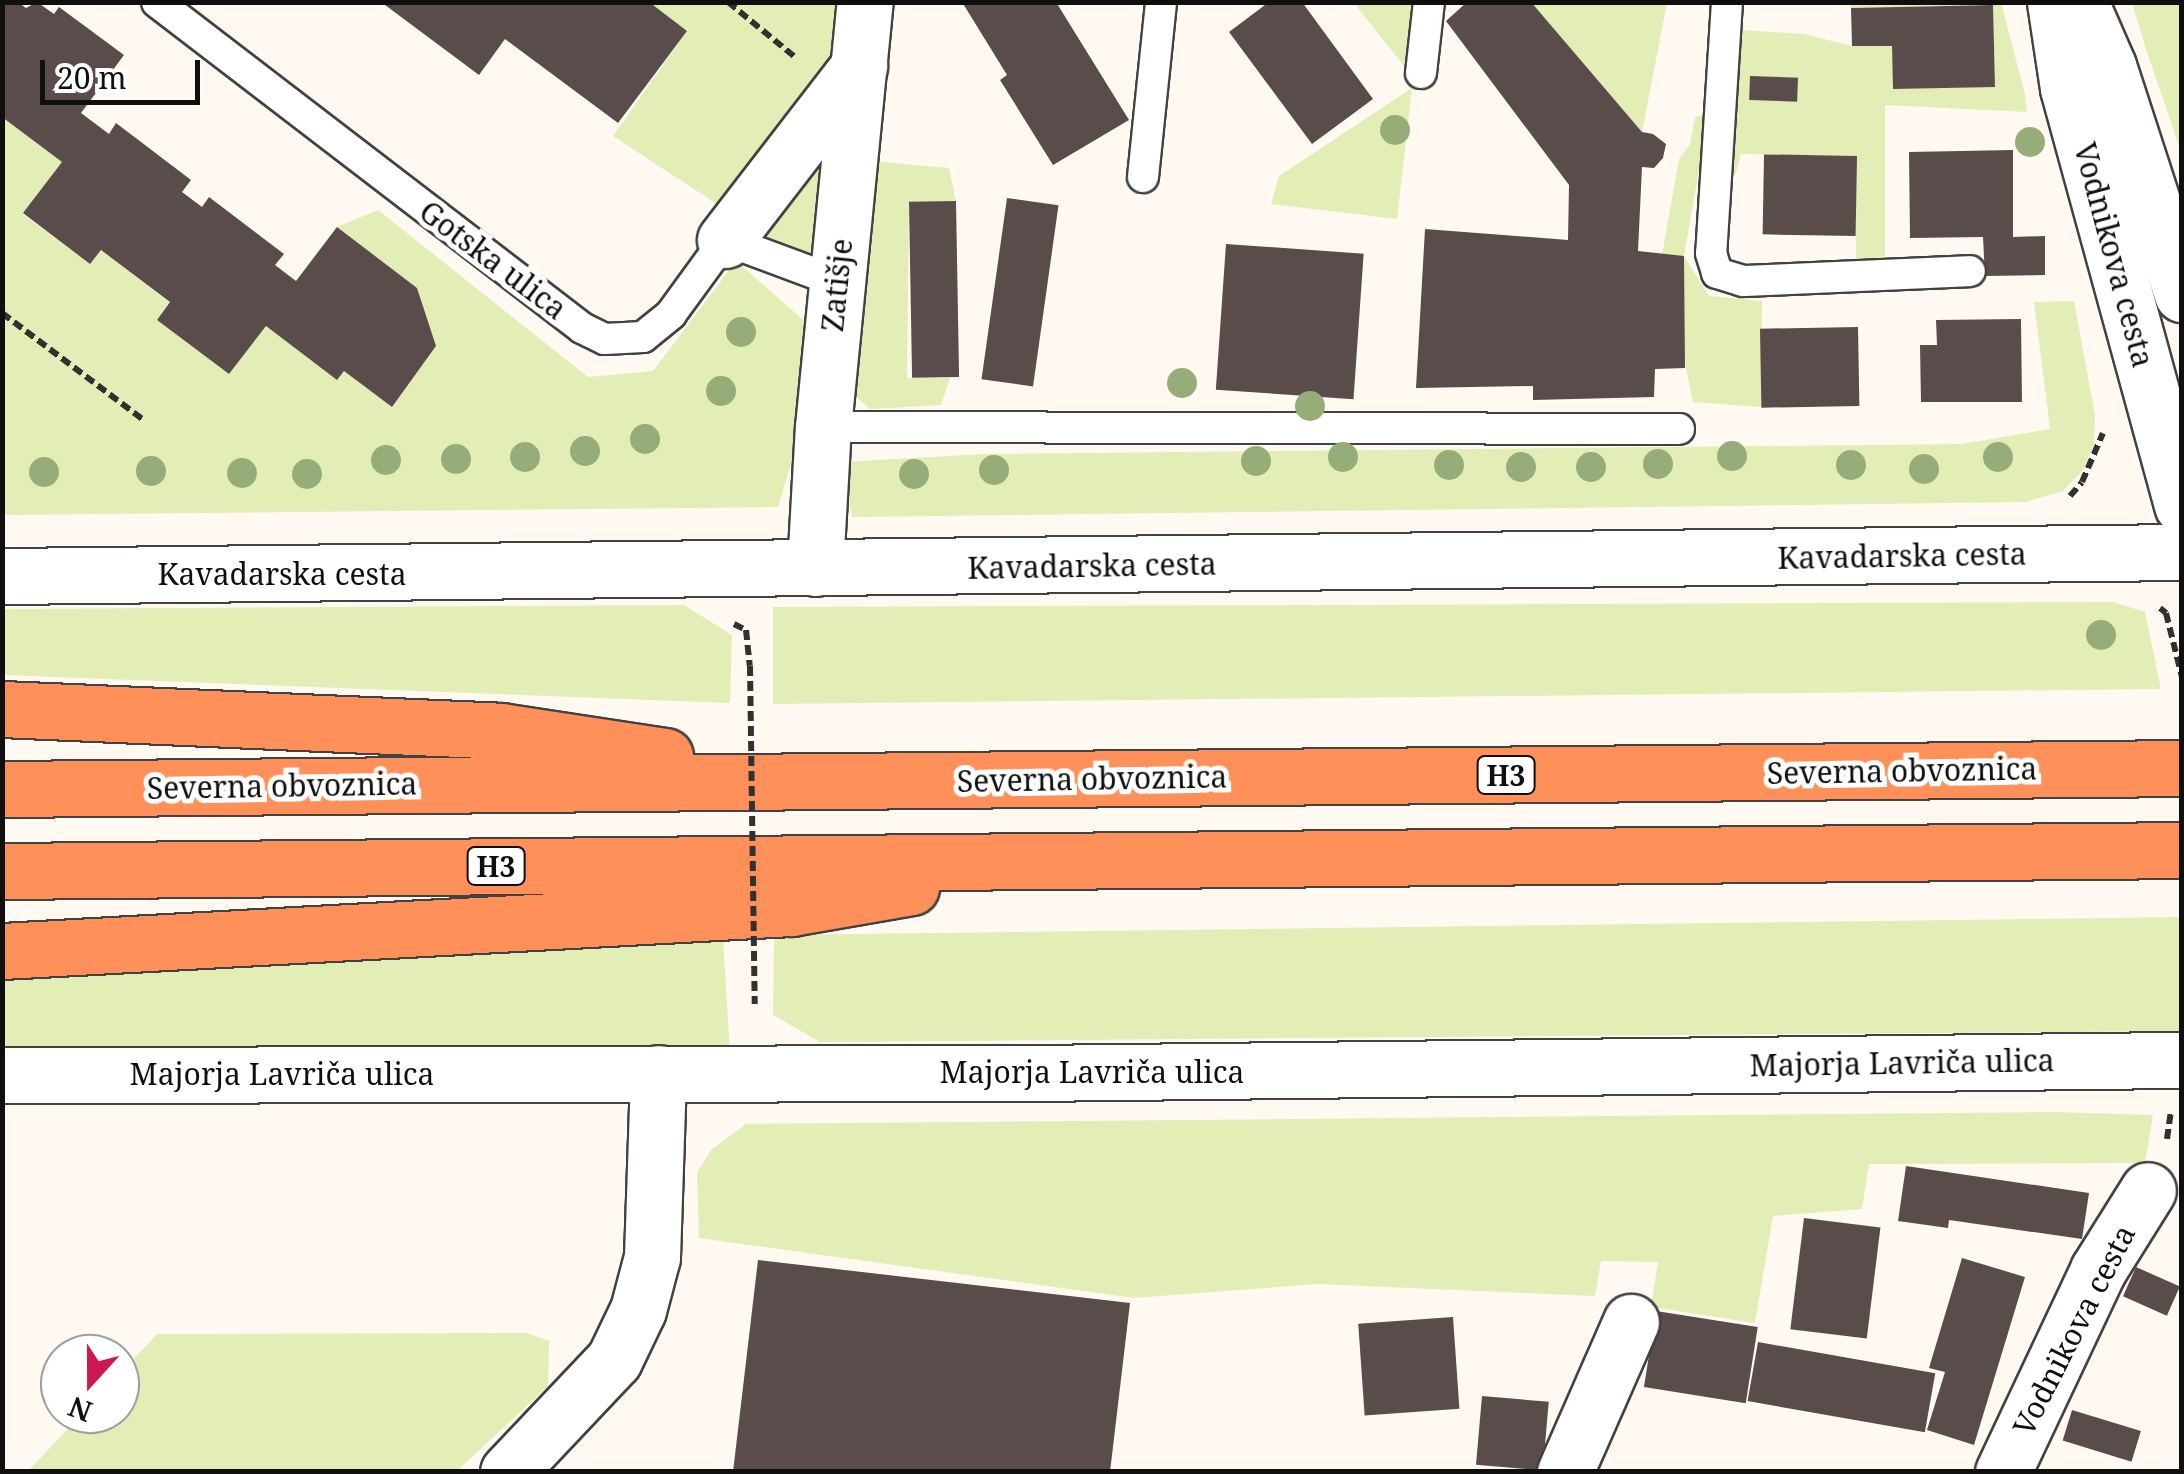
<!DOCTYPE html>
<meta charset="utf-8">
<style>
body{margin:0}
#map{position:relative;width:2184px;height:1474px;overflow:hidden;background:#fff9f2;font-family:"Noto Serif",serif}
div>[style]{position:absolute}
.green>*{inset:0;background:#e2eeb6}
.building>*{inset:0;background:#594c4a;transform-origin:0 0}
.path>*{height:6px;margin-top:-3px;transform-origin:0;background:repeating-linear-gradient(90deg,#313131 0 10px,transparent 0 15px)}
.roads{filter:drop-shadow(2px 0 #424242) drop-shadow(-2px 0 #424242) drop-shadow(0 2px #424242) drop-shadow(0 -2px #424242)}
.service>*{height:30px;margin:-15px;padding:0 15px;transform-origin:15px;border-radius:15px;background:#fff}
.minor>*{height:55px;margin:-27.5px;padding:0 27.5px;transform-origin:27.5px;border-radius:27.5px;background:#fff}
.tertiary>*{height:55px;margin:-27.5px;padding:0 27.5px;transform-origin:27.5px;border-radius:27.5px;background:#fff}
.trunk>*{height:55px;margin:-27.5px;padding:0 27.5px;transform-origin:27.5px;border-radius:27.5px;background:#ff9059}
.path-bridge>*{height:6px;margin-top:-3px;transform-origin:0;background:repeating-linear-gradient(90deg,#313131 0 10px,transparent 0 15px)}
.trees>*{width:30px;height:30px;margin:-15px;border-radius:50%;background:#96ad7a}
span{translate:-50% -50%;white-space:nowrap;text-align:center;line-height:1.15;-webkit-text-stroke:10px #fff;paint-order:stroke}
.shield-label span{padding:2px 8px;background:#fff;border:2px solid;border-radius:8px;-webkit-text-stroke-width:0}
.shield-label{font-size:28px;color:#0f0f0f;font-weight:700}
.street-label{font-size:30px;color:#0f0f0f}
.frame{position:absolute;inset:0;border:5px solid #0f0f0f;pointer-events:none}
.north{position:absolute;left:40px;top:1334px;width:100px;height:100px;box-sizing:border-box;background:#fff;border:2px solid #9f9f9f;border-radius:50%;rotate:201deg;font-size:28px;font-weight:700;line-height:40px;text-align:center;color:#0f0f0f}
.north::after{content:'';display:block;margin:auto;width:35px;height:45px;background:#ce1851;clip-path:polygon(50% 0,100% 100%,50% 72%,0 100%)}
.scale{position:absolute;left:40px;top:60px;width:160px;height:45px;box-sizing:border-box;border:5px solid #0f0f0f;border-top:0;padding-left:12px;font-size:30px;line-height:35px;white-space:nowrap;color:#0f0f0f;-webkit-text-stroke:8px #fff;paint-order:stroke}
</style>
<div id="map">
<div class="green">
<i style="clip-path:polygon(649px 3px,837px 3px,831px 57px,726px 210px,613px 136px,687px 31px)"></i>
<i style="clip-path:polygon(1354px 3px,1412px 3px,1404px 66px)"></i>
<i style="clip-path:polygon(1531px 3px,1667px 3px,1642px 132px)"></i>
<i style="clip-path:polygon(1850px 3px,2001px 3px,2025px 94px,2027px 112px,1885px 105px,1885px 262px,1856px 261px,1856px 156px,1741px 154px,1735px 176px,1729px 176px,1742px 30px,1804px 34px,1852px 46px,1892px 46px,1894px 89px,1995px 86px,1993px 5px,1851px 8px)"></i>
<i style="clip-path:polygon(2132px 3px,2181px 3px,2181px 152px,2145px 46px)"></i>
<i style="clip-path:polygon(1412px 88px,1397px 219px,1271px 204px,1279px 176px)"></i>
<i style="clip-path:polygon(1709px 113px,1684px 256px,1709px 296px,1762px 301px,1761px 407px,1693px 402px,1662px 255px,1679px 159px,1690px 144px,1695px 117px)"></i>
<i style="clip-path:polygon(2px 117px,62px 162px,23px 214px,90px 264px,101px 250px,169px 302px,157px 320px,229px 374px,266px 326px,337px 380px,344px 371px,392px 407px,436px 346px,417px 288px,337px 227px,378px 210px,588px 377px,653px 371px,736px 261px,817px 332px,797px 444px,778px 507px,3px 515px)"></i>
<i style="clip-path:polygon(829px 135px,817px 257px,759px 235px)"></i>
<i style="clip-path:polygon(870px 161px,949px 168px,956px 201px,909px 203px,907px 378px,950px 378px,941px 405px,870px 409px,851px 392px)"></i>
<i style="clip-path:polygon(2074px 301px,2095px 415px,2094px 444px,2083px 470px,2063px 491px,2026px 502px,852px 517px,843px 462px,985px 454px,1961px 444px,2050px 429px,2034px 302px)"></i>
<i style="clip-path:polygon(2113px 602px,2145px 612px,2161px 689px,773px 704px,773px 607px)"></i>
<i style="clip-path:polygon(684px 605px,732px 635px,730px 703px,3px 675px,3px 609px)"></i>
<i style="clip-path:polygon(2181px 917px,2181px 1031px,820px 1042px,773px 1015px,774px 935px)"></i>
<i style="clip-path:polygon(723px 940px,730px 1053px,3px 1058px,3px 980px)"></i>
<i style="clip-path:polygon(2054px 1112px,2153px 1115px,2145px 1163px,1869px 1164px,1862px 1209px,1773px 1216px,1755px 1323px,1651px 1307px,1658px 1262px,1601px 1261px,1595px 1296px,1317px 1284px,1134px 1298px,699px 1238px,697px 1173px,711px 1150px,746px 1124px)"></i>
<i style="clip-path:polygon(527px 1333px,549px 1341px,548px 1386px,457px 1471px,28px 1471px,82px 1414px,120px 1414px,120px 1374px,157px 1334px)"></i>
</div>
<div class="building">
<i style="clip-path:polygon(2px 2px,18px 2px,26px 8px,37px 2px,54px 14px,59px 7px,124px 55px,81px 113px,109px 134px,116px 123px,191px 180px,182px 192px,202px 207px,209px 197px,284px 254px,275px 265px,296px 281px,337px 227px,417px 288px,436px 346px,392px 407px,344px 371px,337px 380px,266px 326px,229px 374px,157px 320px,170px 302px,101px 250px,90px 264px,23px 213px,62px 162px,2px 117px)"></i>
<i style="clip-path:polygon(381px 2px,649px 2px,687px 31px,618px 123px,505px 39px,479px 75px)"></i>
<i style="clip-path:polygon(962px 2px,1056px 2px,1129px 120px,1053px 165px,1000px 80px,1007px 75px)"></i>
<i style="clip-path:polygon(1269px 2px,1302px 2px,1373px 99px,1312px 144px,1229px 32px)"></i>
<i style="clip-path:polygon(1467px 2px,1531px 2px,1642px 132px,1653px 134px,1666px 144px,1663px 158px,1654px 168px,1642px 167px,1638px 251px,1684px 256px,1685px 368px,1655px 369px,1654px 397px,1533px 400px,1533px 386px,1416px 388px,1425px 229px,1568px 240px,1569px 185px,1446px 21px)"></i>
<i style="clip-path:polygon(1993px 5px,1995px 87px,1893px 89px,1892px 46px,1852px 46px,1851px 8px)"></i>
<i style="left:1750px;top:76px;width:48px;height:24px;rotate:2deg"></i>
<i style="clip-path:polygon(2013px 150px,2013px 237px,2045px 236px,2045px 275px,1985px 276px,1983px 237px,1910px 238px,1909px 152px)"></i>
<i style="left:1857px;top:156px;width:80px;height:93px;rotate:91deg"></i>
<i style="left:1007px;top:198px;width:52px;height:183px;rotate:8deg"></i>
<i style="left:956px;top:201px;width:176px;height:47px;rotate:89deg"></i>
<i style="left:1226px;top:244px;width:138px;height:146px;rotate:4deg"></i>
<i style="clip-path:polygon(2021px 319px,2022px 402px,1921px 402px,1920px 345px,1937px 345px,1936px 320px)"></i>
<i style="left:1858px;top:327px;width:79px;height:98px;rotate:89deg"></i>
<i style="clip-path:polygon(1906px 1166px,2089px 1193px,2082px 1239px,1949px 1220px,1948px 1228px,1898px 1221px)"></i>
<i style="left:1804px;top:1218px;width:77px;height:112px;rotate:7deg"></i>
<i style="clip-path:polygon(1962px 1258px,2025px 1277px,1974px 1445px,1927px 1430px,1945px 1372px,1929px 1368px)"></i>
<i style="clip-path:polygon(758px 1260px,1130px 1303px,1110px 1472px,733px 1472px)"></i>
<i style="left:2136px;top:1267px;width:48px;height:32px;rotate:24deg"></i>
<i style="left:1656px;top:1311px;width:103px;height:77px;rotate:9deg"></i>
<i style="left:1453px;top:1317px;width:92px;height:95px;rotate:86deg"></i>
<i style="left:1758px;top:1342px;width:180px;height:60px;rotate:10deg"></i>
<i style="left:1482px;top:1396px;width:67px;height:69px;rotate:5deg"></i>
<i style="left:2072px;top:1410px;width:72px;height:32px;rotate:17deg"></i>
</div>
<div class="path">
<i style="left:728px;top:2px;width:87px;rotate:39.4deg"></i>
<i style="left:2px;top:313px;width:179px;rotate:37.1deg"></i>
<i style="left:2070px;top:496px;width:18px;rotate:-49deg"></i>
<i style="left:2082px;top:482px;width:53px;rotate:-66.8deg"></i>
<i style="left:2160px;top:608px;width:8px;rotate:40deg"></i>
<i style="left:2166px;top:613px;width:66px;rotate:76deg"></i>
<i style="left:734px;top:624px;width:13px;rotate:27deg"></i>
<i style="left:746px;top:630px;width:36px;rotate:84deg"></i>
<i style="left:2167px;top:1139px;width:27px;rotate:-82deg"></i>
</div>
<div class="roads">
<div class="service">
<i style="left:157px;top:2px;width:536px;rotate:37.49deg"></i>
<i style="left:582px;top:328px;width:25px;rotate:26deg"></i>
<i style="left:605px;top:339px;width:38px;rotate:-3deg"></i>
<i style="left:643px;top:337px;width:36px;rotate:-39deg"></i>
<i style="left:671px;top:314px;width:92px;rotate:-53.9deg"></i>
<i style="left:725px;top:240px;width:121px;rotate:20.4deg"></i>
<i style="left:1727px;top:2px;width:252px;rotate:93.6deg"></i>
<i style="left:1711px;top:253px;width:21px;rotate:73deg"></i>
<i style="left:1717px;top:273px;width:27px;rotate:17deg"></i>
<i style="left:1743px;top:281px;width:227px;rotate:-2.5deg"></i>
<i style="left:1421px;top:73px;width:71px;rotate:-83.6deg"></i>
<i style="left:1143px;top:177px;width:176px;rotate:-84.1deg"></i>
<i style="left:823px;top:427px;width:856px;rotate:0.13deg"></i>
</div>
<div class="minor">
<i style="left:725px;top:240px;width:220px;rotate:-52.4deg"></i>
<i style="left:815px;top:568px;width:141px;rotate:-86.8deg"></i>
<i style="left:823px;top:427px;width:427px;rotate:-84.4deg"></i>
<i style="left:508px;top:1472px;width:154px;rotate:-46.6deg"></i>
<i style="left:614px;top:1360px;width:55px;rotate:-64.4deg"></i>
<i style="left:638px;top:1310px;width:55px;rotate:-75.2deg"></i>
<i style="left:652px;top:1257px;width:184px;rotate:-88.1deg"></i>
<i style="left:1565px;top:1472px;width:164px;rotate:-66.3deg"></i>
<i style="left:2003px;top:1472px;width:223px;rotate:-64.8deg"></i>
<i style="left:2098px;top:1270px;width:94px;rotate:-58deg"></i>
</div>
<div class="tertiary">
<i style="left:2055px;top:2px;width:87px;rotate:81.4deg"></i>
<i style="left:2068px;top:88px;width:433px;rotate:74.7deg"></i>
<i style="left:2080px;top:2px;width:70px;rotate:66.4deg"></i>
<i style="left:2108px;top:66px;width:240px;rotate:72deg"></i>
<i style="left:2px;top:576px;width:2180px;rotate:-0.63deg"></i>
<i style="left:2px;top:1075px;width:1028px;rotate:-0.11deg"></i>
<i style="left:1030px;top:1073px;width:1152px;rotate:-0.65deg"></i>
</div>
<div class="trunk">
<i style="left:2px;top:709px;width:499px;rotate:2.5deg"></i>
<i style="left:501px;top:731px;width:166px;rotate:8.7deg"></i>
<i style="left:2px;top:789px;width:2180px;rotate:-0.55deg"></i>
<i style="left:2px;top:871px;width:2180px;rotate:-0.55deg"></i>
<i style="left:2px;top:951px;width:790px;rotate:-3.12deg"></i>
<i style="left:791px;top:908px;width:122px;rotate:-9.9deg"></i>
</div>
</div>
<div class="path-bridge">
<i style="left:750px;top:666px;width:338px;rotate:89.2deg"></i>
</div>
<div class="trees">
<i style="left:1395px;top:130px"></i>
<i style="left:2030px;top:142px"></i>
<i style="left:741px;top:332px"></i>
<i style="left:1182px;top:383px"></i>
<i style="left:721px;top:391px"></i>
<i style="left:1310px;top:406px"></i>
<i style="left:645px;top:439px"></i>
<i style="left:585px;top:451px"></i>
<i style="left:1732px;top:456px"></i>
<i style="left:525px;top:457px"></i>
<i style="left:1343px;top:457px"></i>
<i style="left:1998px;top:457px"></i>
<i style="left:456px;top:459px"></i>
<i style="left:386px;top:460px"></i>
<i style="left:1256px;top:461px"></i>
<i style="left:1658px;top:464px"></i>
<i style="left:1449px;top:465px"></i>
<i style="left:1851px;top:465px"></i>
<i style="left:1521px;top:467px"></i>
<i style="left:1591px;top:467px"></i>
<i style="left:1924px;top:469px"></i>
<i style="left:994px;top:470px"></i>
<i style="left:151px;top:471px"></i>
<i style="left:44px;top:472px"></i>
<i style="left:242px;top:473px"></i>
<i style="left:307px;top:474px"></i>
<i style="left:914px;top:474px"></i>
<i style="left:2101px;top:635px"></i>
</div>
<div class="shield-label">
<span style="left:1506px;top:775px">H3</span>
<span style="left:496px;top:866px">H3</span>
</div>
<div class="street-label">
<span style="left:2114px;top:255px;rotate:75deg">Vodnikova cesta</span>
<span style="left:493px;top:260px;rotate:37deg">Gotska ulica</span>
<span style="left:837px;top:285px;rotate:-84deg">Zatišje</span>
<span style="left:1902px;top:556px;rotate:-1deg">Kavadarska cesta</span>
<span style="left:1092px;top:566px;rotate:-1deg">Kavadarska cesta</span>
<span style="left:282px;top:574px">Kavadarska cesta</span>
<span style="left:1902px;top:771px;rotate:-1deg">Severna obvoznica</span>
<span style="left:1092px;top:779px;rotate:-1deg">Severna obvoznica</span>
<span style="left:282px;top:786px;rotate:-1deg">Severna obvoznica</span>
<span style="left:1902px;top:1063px;rotate:-1deg">Majorja Lavriča ulica</span>
<span style="left:1092px;top:1072px">Majorja Lavriča ulica</span>
<span style="left:282px;top:1074px">Majorja Lavriča ulica</span>
<span style="left:2074px;top:1330px;rotate:-63deg">Vodnikova cesta</span>
</div>
<div class="frame"></div>
<div class="north">N</div>
<div class="scale">20 m</div>
</div>
